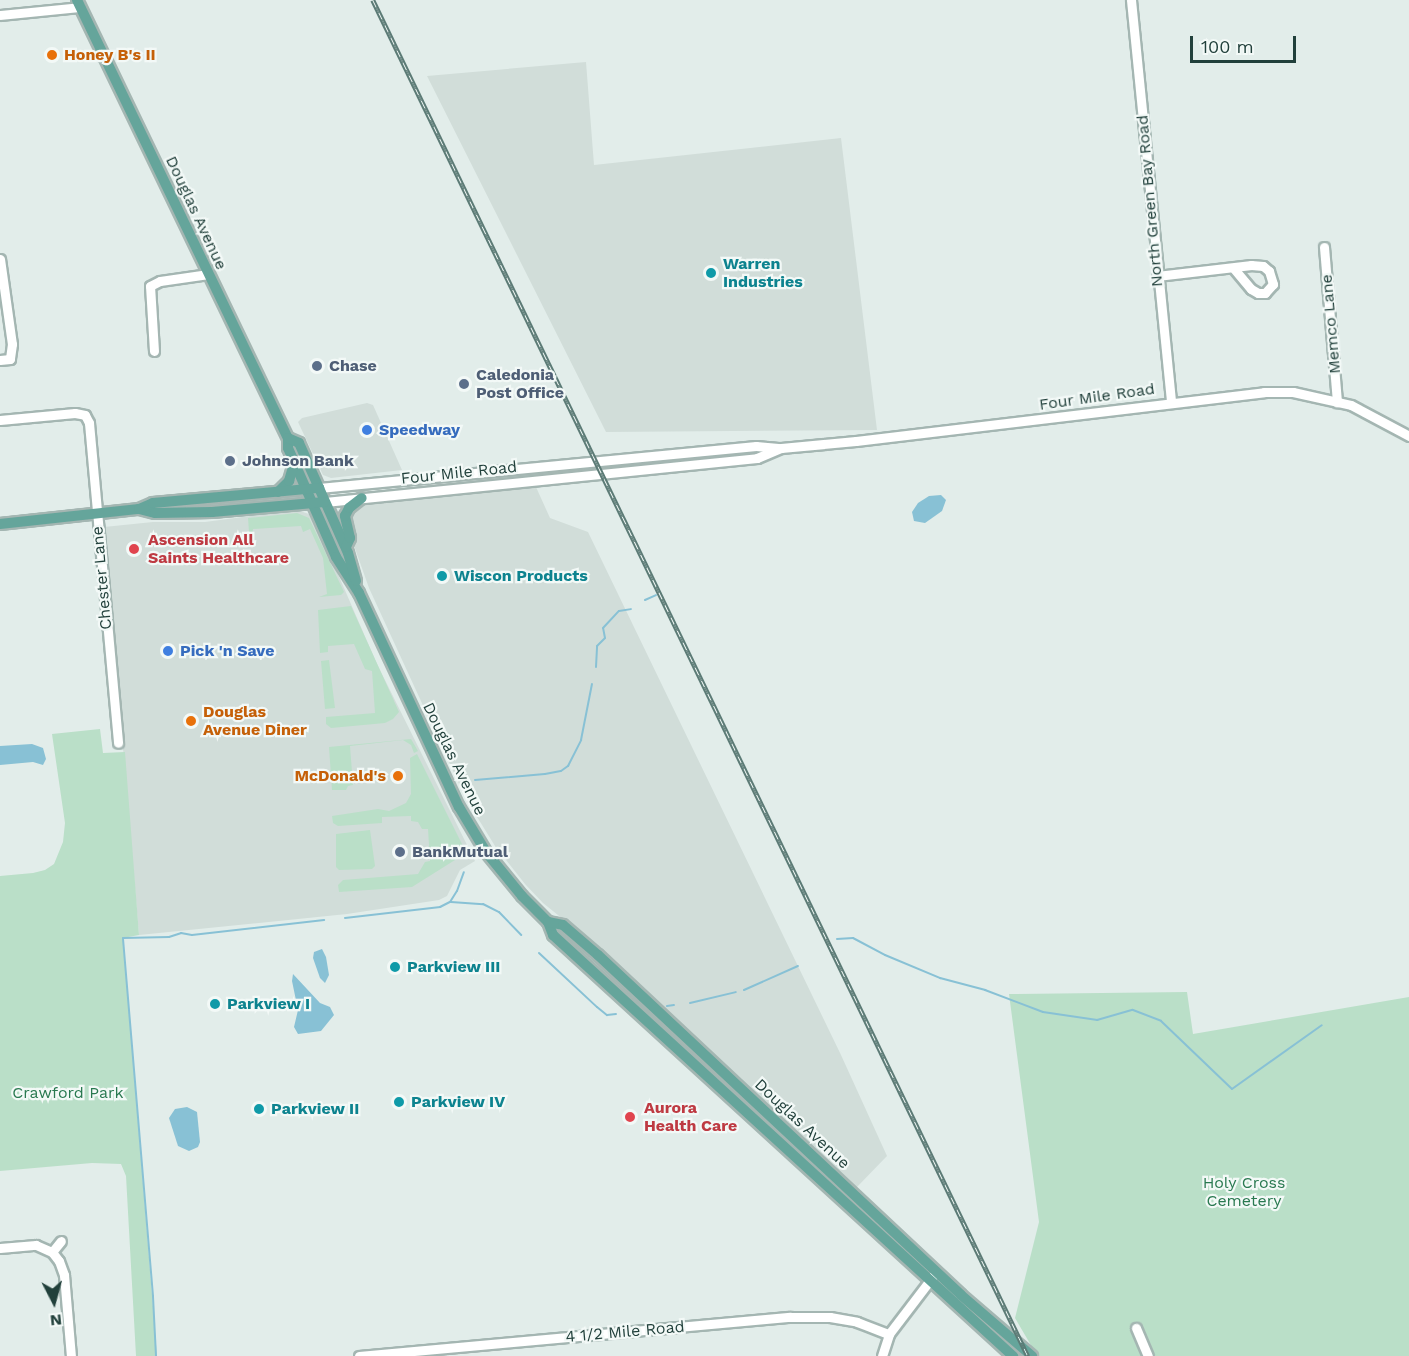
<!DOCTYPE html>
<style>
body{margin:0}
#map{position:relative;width:1409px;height:1356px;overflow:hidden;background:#e2edea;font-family:"Work Sans",sans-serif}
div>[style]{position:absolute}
.built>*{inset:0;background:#d1ddd9}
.green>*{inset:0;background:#badfc8}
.water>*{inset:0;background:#88c1d5}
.stream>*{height:2px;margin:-1px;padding:0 1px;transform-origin:1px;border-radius:1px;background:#88c1d5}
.roads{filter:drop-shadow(2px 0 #a4b6b2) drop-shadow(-2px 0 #a4b6b2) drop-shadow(0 2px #a4b6b2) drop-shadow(0 -2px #a4b6b2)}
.minor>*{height:9px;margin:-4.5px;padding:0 4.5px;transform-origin:4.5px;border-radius:4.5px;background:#fff}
.major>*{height:10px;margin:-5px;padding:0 5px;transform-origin:5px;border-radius:5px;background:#65a59b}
.rail>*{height:4.5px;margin-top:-2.25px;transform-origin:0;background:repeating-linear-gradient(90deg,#f3f9f7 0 7px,#5c7b76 0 14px);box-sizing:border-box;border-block:2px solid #5c7b76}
.dots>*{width:16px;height:16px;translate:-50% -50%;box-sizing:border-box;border:3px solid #f3f9f7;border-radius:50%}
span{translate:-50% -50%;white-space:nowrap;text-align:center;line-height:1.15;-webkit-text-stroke:4.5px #f3f9f7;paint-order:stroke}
.food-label{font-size:16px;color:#c56008;font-weight:700}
.left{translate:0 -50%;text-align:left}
.right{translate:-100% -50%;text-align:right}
.street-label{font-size:16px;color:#21403b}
.culture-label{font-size:16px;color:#0d838f;font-weight:700}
.service-label{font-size:16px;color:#4e5e75;font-weight:700}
.shop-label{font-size:16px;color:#366cbe;font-weight:700}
.health-label{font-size:16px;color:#be3a42;font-weight:700}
.park-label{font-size:16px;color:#297950}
.north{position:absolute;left:24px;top:1272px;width:60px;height:60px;-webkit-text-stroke:4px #f3f9f7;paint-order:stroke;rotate:174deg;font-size:16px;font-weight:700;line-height:24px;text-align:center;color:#21403b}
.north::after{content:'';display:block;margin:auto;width:21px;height:27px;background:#21403b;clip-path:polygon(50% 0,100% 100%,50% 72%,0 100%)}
.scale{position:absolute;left:1190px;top:36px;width:106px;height:27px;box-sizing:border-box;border:3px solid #21403b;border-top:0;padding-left:8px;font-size:18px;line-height:21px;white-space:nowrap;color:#21403b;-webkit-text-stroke:4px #f3f9f7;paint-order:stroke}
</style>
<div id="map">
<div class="built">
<i style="clip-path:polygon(586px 62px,594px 165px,841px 138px,877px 430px,606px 432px,427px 76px)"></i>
<i style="clip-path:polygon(367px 403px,373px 405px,402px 470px,331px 478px,323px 475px,298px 422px,302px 418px)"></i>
<i style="clip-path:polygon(536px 487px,550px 518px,588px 532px,841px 1055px,887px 1156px,856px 1188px,589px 940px,543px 903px,525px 884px,495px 846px,466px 799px,369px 588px,347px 526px,349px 513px,363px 504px)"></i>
<i style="clip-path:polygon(297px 510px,309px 514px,314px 519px,377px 664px,475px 861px,460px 870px,447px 896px,439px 900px,347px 914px,139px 935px,104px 527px,153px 522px,205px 522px)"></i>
</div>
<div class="green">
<i style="clip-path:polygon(297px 513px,309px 518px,344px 592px,341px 595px,319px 597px,327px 594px,323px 558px,310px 529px,303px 532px,301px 526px,253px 529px,252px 535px,249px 532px,248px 518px)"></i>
<i style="clip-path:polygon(351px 606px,399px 712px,393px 719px,385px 723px,331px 728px,326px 724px,326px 717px,375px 713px,372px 671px,365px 669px,354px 644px,328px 646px,328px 652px,320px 653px,318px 610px)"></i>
<i style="clip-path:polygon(329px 660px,335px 708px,325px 709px,321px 661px)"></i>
<i style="clip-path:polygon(100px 729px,103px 753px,125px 752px,139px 935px,123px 938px,157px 1356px,136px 1356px,126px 1176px,121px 1164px,92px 1163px,0 1171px,0 876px,33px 873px,45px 870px,54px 864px,63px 842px,65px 823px,52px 734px)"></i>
<i style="clip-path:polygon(411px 739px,418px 751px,414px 753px,411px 745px,403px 740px,350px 746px,353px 785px,348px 786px,346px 790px,332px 790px,329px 747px)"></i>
<i style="clip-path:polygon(417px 754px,464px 848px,462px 853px,455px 860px,412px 887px,339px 892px,338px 885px,343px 880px,418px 874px,425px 862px,430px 861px,428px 829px,422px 829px,418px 822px,411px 821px,411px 816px,382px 817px,382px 823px,338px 826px,333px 823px,332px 816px,378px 809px,389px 811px,406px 803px,411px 794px,410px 758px)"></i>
<i style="clip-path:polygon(370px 830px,375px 866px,372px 869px,339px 870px,336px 867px,336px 834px)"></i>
<i style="clip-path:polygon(1187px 992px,1193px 1034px,1409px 997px,1409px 1356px,1039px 1356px,1032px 1347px,1015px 1318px,1039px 1222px,1009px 994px)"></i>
</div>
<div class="water">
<i style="clip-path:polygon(941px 495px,946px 500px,942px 511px,925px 523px,914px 521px,912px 512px,918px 503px,929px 496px)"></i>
<i style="clip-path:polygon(32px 744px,43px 748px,46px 759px,43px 765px,33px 762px,0 765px,0 746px)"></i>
<i style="clip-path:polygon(322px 949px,326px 957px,329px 975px,325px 983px,320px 978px,313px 958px,314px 952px)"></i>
<i style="clip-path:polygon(293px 974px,320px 1003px,330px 1007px,334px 1015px,321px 1031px,298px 1034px,294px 1027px,298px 1010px,292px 981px)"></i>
<i style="clip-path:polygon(187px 1107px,197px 1112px,200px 1142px,198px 1147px,189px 1151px,178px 1146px,169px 1118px,175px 1109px)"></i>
</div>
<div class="stream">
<i style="left:645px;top:600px;width:12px;rotate:-24deg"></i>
<i style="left:596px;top:667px;width:21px;rotate:-87deg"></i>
<i style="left:597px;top:646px;width:11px;rotate:-45deg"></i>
<i style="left:605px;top:638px;width:10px;rotate:-101deg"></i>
<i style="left:603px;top:628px;width:23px;rotate:-47deg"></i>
<i style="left:619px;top:611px;width:12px;rotate:-9deg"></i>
<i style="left:475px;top:780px;width:70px;rotate:-4.9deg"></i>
<i style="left:545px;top:774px;width:16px;rotate:-11deg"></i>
<i style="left:561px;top:771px;width:9px;rotate:-36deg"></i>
<i style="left:568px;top:766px;width:29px;rotate:-63deg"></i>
<i style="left:581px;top:740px;width:57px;rotate:-78.9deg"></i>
<i style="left:451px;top:902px;width:32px;rotate:4deg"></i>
<i style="left:483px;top:904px;width:18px;rotate:27deg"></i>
<i style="left:499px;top:912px;width:32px;rotate:46deg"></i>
<i style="left:345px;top:918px;width:96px;rotate:-6.6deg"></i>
<i style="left:440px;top:907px;width:11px;rotate:-27deg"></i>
<i style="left:450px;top:902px;width:13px;rotate:-58deg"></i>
<i style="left:457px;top:891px;width:20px;rotate:-70deg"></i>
<i style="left:837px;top:939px;width:16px;rotate:-4deg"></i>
<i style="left:853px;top:938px;width:36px;rotate:28deg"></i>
<i style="left:885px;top:955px;width:60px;rotate:22.7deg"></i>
<i style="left:940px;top:978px;width:47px;rotate:14.9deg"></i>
<i style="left:985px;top:990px;width:62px;rotate:20.8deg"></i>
<i style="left:1043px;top:1012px;width:55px;rotate:8.4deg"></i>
<i style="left:1097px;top:1020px;width:37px;rotate:-16deg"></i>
<i style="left:1133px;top:1010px;width:30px;rotate:21deg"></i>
<i style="left:1161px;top:1021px;width:98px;rotate:43.8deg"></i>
<i style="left:1232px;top:1089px;width:110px;rotate:-35.4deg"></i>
<i style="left:539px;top:953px;width:79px;rotate:43deg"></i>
<i style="left:597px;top:1007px;width:13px;rotate:39deg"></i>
<i style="left:607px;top:1015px;width:9px;rotate:-6deg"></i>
<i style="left:744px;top:990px;width:59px;rotate:-24deg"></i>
<i style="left:690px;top:1003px;width:47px;rotate:-13.4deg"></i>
<i style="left:667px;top:1006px;width:7px;rotate:-8deg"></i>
<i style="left:156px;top:1356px;width:60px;rotate:-92.9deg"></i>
<i style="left:153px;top:1296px;width:359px;rotate:-94.8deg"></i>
<i style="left:123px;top:938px;width:46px;rotate:-1.2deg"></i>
<i style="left:169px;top:937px;width:13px;rotate:-18deg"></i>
<i style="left:181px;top:933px;width:11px;rotate:10deg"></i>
<i style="left:192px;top:935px;width:133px;rotate:-6.5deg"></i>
</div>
<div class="roads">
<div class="minor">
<i style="left:1131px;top:0;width:404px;rotate:84.3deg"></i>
<i style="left:0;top:15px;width:80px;rotate:-5.7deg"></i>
<i style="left:1324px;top:247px;width:156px;rotate:85.2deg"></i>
<i style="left:0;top:259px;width:86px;rotate:82deg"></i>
<i style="left:12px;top:344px;width:15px;rotate:98deg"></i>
<i style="left:10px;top:359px;width:10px;rotate:174deg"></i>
<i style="left:1157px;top:276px;width:95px;rotate:-6.7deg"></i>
<i style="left:1251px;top:265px;width:12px;rotate:5deg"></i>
<i style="left:1263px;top:266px;width:8px;rotate:40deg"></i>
<i style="left:1269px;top:271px;width:14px;rotate:73deg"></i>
<i style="left:1273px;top:284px;width:12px;rotate:132deg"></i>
<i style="left:1265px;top:293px;width:7px;rotate:180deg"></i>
<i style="left:1258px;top:293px;width:8px;rotate:-150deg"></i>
<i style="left:1251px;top:289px;width:26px;rotate:-130deg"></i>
<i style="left:154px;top:351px;width:65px;rotate:-93.5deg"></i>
<i style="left:150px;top:286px;width:11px;rotate:-27deg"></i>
<i style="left:160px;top:281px;width:49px;rotate:-8.3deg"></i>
<i style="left:0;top:420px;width:75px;rotate:-5.3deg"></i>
<i style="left:75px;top:413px;width:10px;rotate:11deg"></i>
<i style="left:85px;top:415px;width:9px;rotate:63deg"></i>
<i style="left:89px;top:423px;width:321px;rotate:84.8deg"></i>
<i style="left:319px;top:488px;width:439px;rotate:-5.5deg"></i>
<i style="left:756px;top:446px;width:25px;rotate:5deg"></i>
<i style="left:781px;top:448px;width:75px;rotate:-5.3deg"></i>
<i style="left:856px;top:441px;width:411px;rotate:-6.8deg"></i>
<i style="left:1264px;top:392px;width:29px"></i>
<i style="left:1293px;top:392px;width:59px;rotate:12.6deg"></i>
<i style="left:1351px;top:405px;width:66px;rotate:28.1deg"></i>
<i style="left:325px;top:502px;width:434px;rotate:-5.8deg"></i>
<i style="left:757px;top:458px;width:23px;rotate:-23deg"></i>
<i style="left:0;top:1248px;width:36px;rotate:-5deg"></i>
<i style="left:36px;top:1245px;width:17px;rotate:24deg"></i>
<i style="left:52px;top:1252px;width:11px;rotate:52deg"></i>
<i style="left:59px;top:1261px;width:15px;rotate:70deg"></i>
<i style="left:64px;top:1275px;width:81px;rotate:85.1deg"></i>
<i style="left:52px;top:1252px;width:14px;rotate:-51deg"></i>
<i style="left:1136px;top:1328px;width:30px;rotate:67deg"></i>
<i style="left:359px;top:1356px;width:433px;rotate:-5.2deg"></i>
<i style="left:790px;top:1317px;width:40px"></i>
<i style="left:830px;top:1317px;width:27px;rotate:10deg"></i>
<i style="left:857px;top:1322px;width:34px;rotate:21deg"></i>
<i style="left:882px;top:1356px;width:23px;rotate:-72deg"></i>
<i style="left:889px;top:1334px;width:74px;rotate:-52.7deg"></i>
</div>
<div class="major">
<i style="left:77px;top:0;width:486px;rotate:64.3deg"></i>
<i style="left:288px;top:438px;width:10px;rotate:90deg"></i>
<i style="left:288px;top:448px;width:119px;rotate:66.2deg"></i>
<i style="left:336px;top:557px;width:43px;rotate:57.4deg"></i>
<i style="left:359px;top:593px;width:236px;rotate:65deg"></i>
<i style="left:459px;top:807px;width:52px;rotate:59deg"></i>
<i style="left:486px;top:852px;width:57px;rotate:50.7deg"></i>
<i style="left:522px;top:896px;width:37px;rotate:45deg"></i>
<i style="left:548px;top:922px;width:14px;rotate:69deg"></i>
<i style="left:553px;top:935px;width:624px;rotate:42.47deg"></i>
<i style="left:288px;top:438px;width:12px;rotate:24deg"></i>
<i style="left:299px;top:443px;width:120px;rotate:66deg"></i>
<i style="left:348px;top:553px;width:29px;rotate:74deg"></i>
<i style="left:278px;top:492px;width:16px;rotate:-45deg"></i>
<i style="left:289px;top:481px;width:19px;rotate:-74deg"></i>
<i style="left:139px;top:509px;width:16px;rotate:14deg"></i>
<i style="left:155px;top:513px;width:57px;rotate:-1deg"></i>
<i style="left:212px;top:512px;width:113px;rotate:-5.1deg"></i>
<i style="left:0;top:524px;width:140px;rotate:-6.2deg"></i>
<i style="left:139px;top:509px;width:15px;rotate:-23deg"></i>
<i style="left:153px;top:503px;width:167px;rotate:-5.2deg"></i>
<i style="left:346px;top:547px;width:10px;rotate:-66deg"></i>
<i style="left:350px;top:538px;width:23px;rotate:-103deg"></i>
<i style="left:345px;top:516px;width:9px;rotate:-63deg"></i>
<i style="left:349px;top:508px;width:16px;rotate:-38deg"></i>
<i style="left:548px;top:922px;width:15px;rotate:11deg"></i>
<i style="left:563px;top:925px;width:46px;rotate:40.6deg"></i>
<i style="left:598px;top:955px;width:497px;rotate:43.1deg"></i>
<i style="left:961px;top:1295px;width:94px;rotate:40.7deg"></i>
</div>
</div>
<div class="rail">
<i style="left:373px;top:0;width:1506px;rotate:64.22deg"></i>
</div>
<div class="dots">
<i style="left:52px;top:55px;background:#e8710a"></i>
<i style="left:711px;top:273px;background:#0f9aa8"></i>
<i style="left:317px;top:366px;background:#5c6f8a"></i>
<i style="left:464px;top:384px;background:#5c6f8a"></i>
<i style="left:367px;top:430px;background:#3f7fe0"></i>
<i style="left:230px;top:461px;background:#5c6f8a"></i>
<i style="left:134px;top:549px;background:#e0444e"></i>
<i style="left:442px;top:576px;background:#0f9aa8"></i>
<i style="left:168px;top:651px;background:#3f7fe0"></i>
<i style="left:191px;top:721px;background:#e8710a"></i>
<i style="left:398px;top:776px;background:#e8710a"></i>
<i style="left:400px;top:852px;background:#5c6f8a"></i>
<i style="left:395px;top:967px;background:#0f9aa8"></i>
<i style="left:215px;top:1004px;background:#0f9aa8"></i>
<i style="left:399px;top:1102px;background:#0f9aa8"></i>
<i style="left:259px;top:1109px;background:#0f9aa8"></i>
<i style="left:630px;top:1117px;background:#e0444e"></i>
</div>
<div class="food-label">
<span class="left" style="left:64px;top:55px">Honey B's II</span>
<span class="left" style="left:203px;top:721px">Douglas<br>Avenue Diner</span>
<span class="right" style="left:386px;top:776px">McDonald's</span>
</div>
<div class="street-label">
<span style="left:1150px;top:201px;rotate:-95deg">North Green Bay Road</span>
<span style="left:196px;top:213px;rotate:65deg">Douglas Avenue</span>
<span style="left:1331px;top:324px;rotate:-95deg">Memco Lane</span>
<span style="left:1097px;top:397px;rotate:-8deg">Four Mile Road</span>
<span style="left:459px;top:473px;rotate:-6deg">Four Mile Road</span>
<span style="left:102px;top:578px;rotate:-95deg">Chester Lane</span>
<span style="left:454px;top:759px;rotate:64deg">Douglas Avenue</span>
<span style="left:802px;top:1124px;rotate:43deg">Douglas Avenue</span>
<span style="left:625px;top:1332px;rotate:-5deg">4 1/2 Mile Road</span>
</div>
<div class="culture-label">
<span class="left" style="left:723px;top:273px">Warren<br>Industries</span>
<span class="left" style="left:454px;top:576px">Wiscon Products</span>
<span class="left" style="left:407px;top:967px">Parkview III</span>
<span class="left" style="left:227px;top:1004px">Parkview I</span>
<span class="left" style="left:411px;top:1102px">Parkview IV</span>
<span class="left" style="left:271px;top:1109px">Parkview II</span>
</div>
<div class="service-label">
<span class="left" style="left:329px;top:366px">Chase</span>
<span class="left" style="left:476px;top:384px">Caledonia<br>Post Office</span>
<span class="left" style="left:242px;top:461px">Johnson Bank</span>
<span class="left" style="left:412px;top:852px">BankMutual</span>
</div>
<div class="shop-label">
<span class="left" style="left:379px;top:430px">Speedway</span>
<span class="left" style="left:180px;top:651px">Pick 'n Save</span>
</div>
<div class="health-label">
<span class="left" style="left:148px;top:549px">Ascension All<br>Saints Healthcare</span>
<span class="left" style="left:644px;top:1117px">Aurora<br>Health Care</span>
</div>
<div class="park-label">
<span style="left:68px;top:1093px">Crawford Park</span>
<span style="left:1244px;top:1192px">Holy Cross<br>Cemetery</span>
</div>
<div class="north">N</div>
<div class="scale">100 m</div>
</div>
